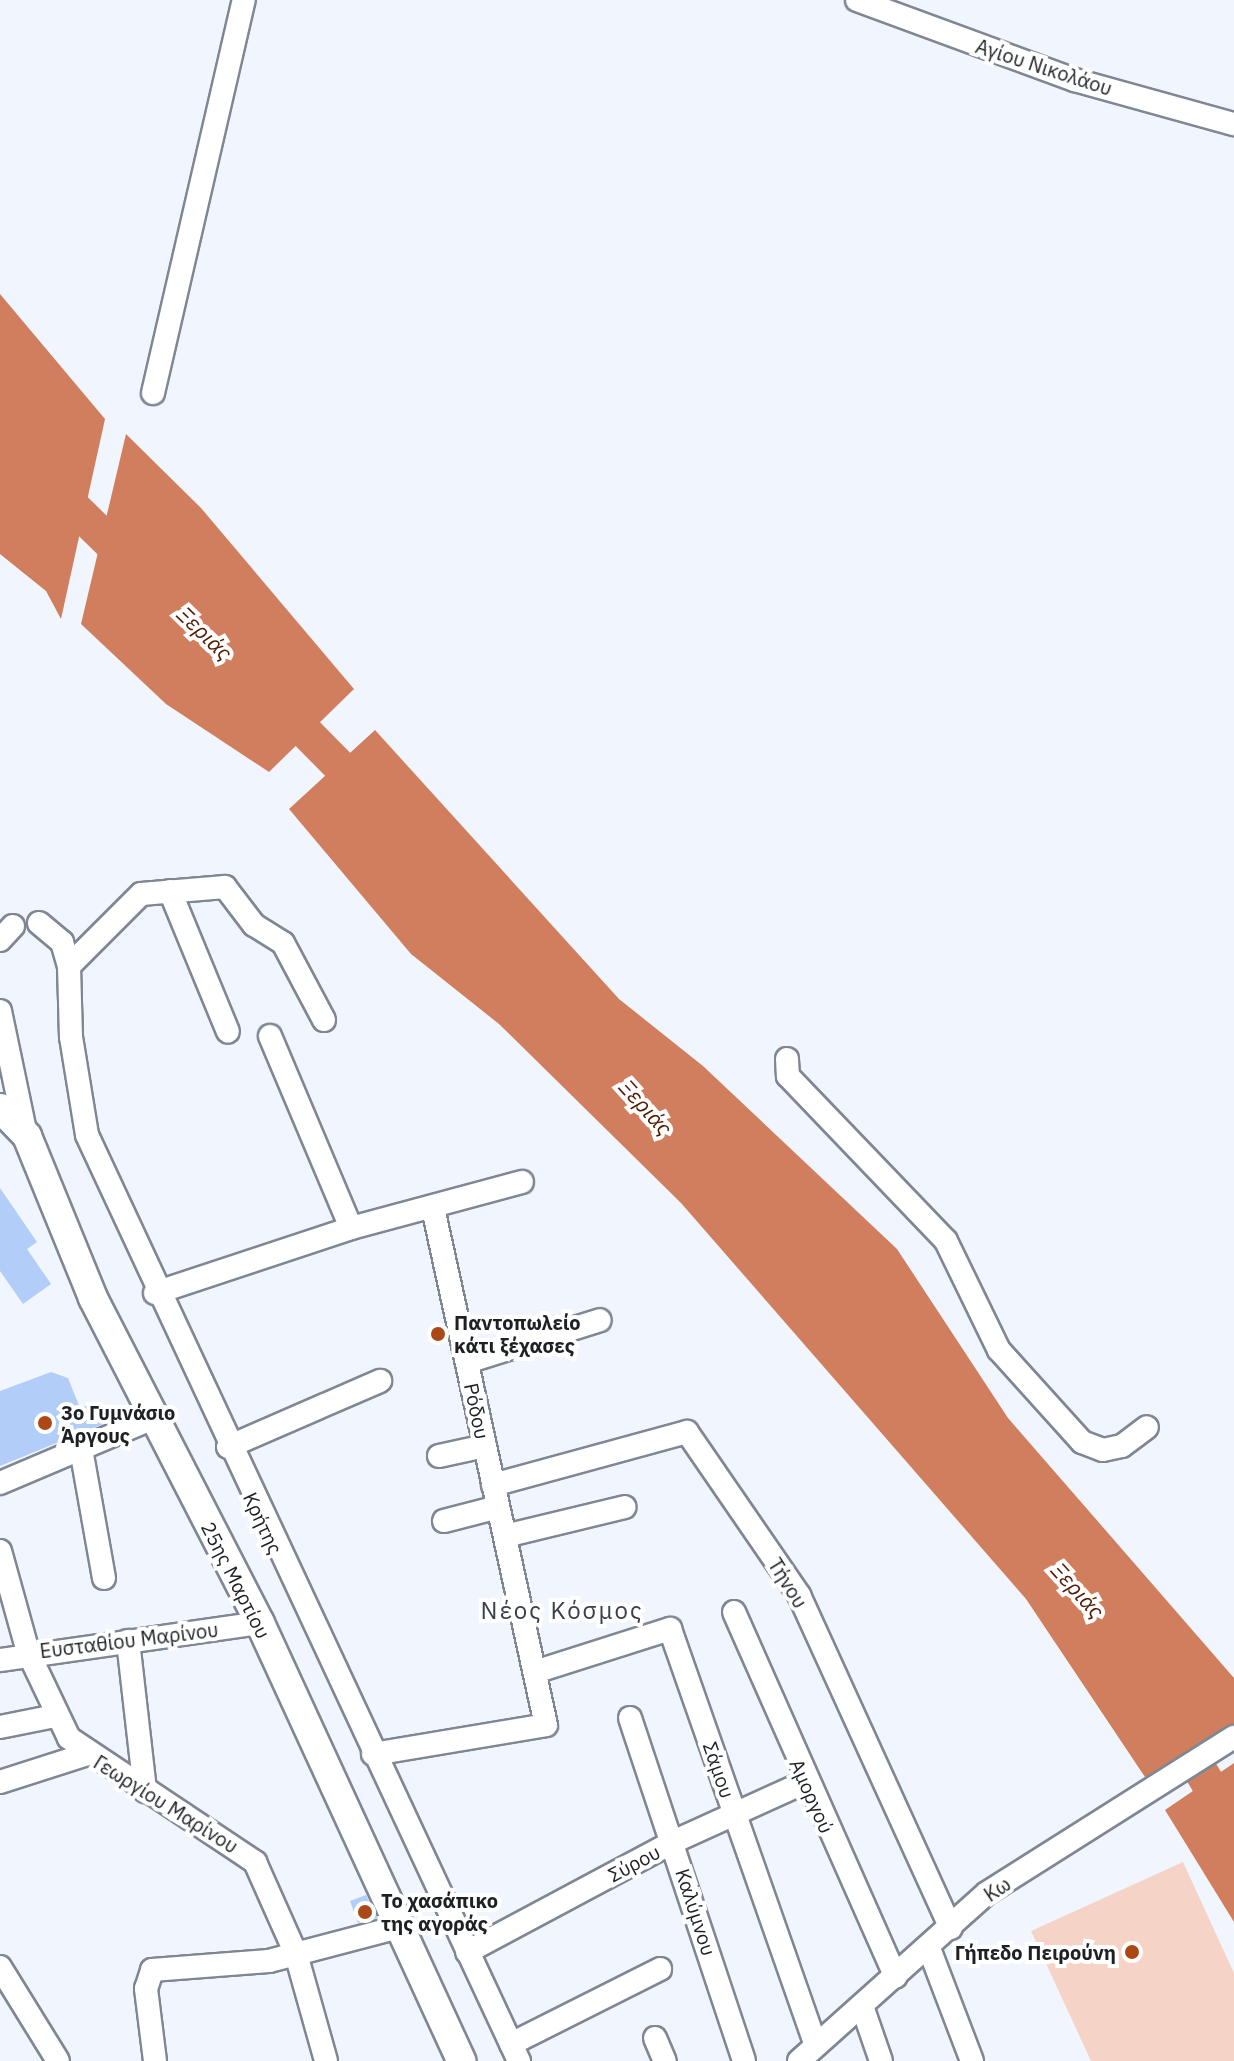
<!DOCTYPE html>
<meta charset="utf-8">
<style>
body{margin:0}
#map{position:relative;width:1234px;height:2061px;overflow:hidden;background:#f1f6fe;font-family:"IBM Plex Sans",sans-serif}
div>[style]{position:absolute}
.green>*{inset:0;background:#f5d4c7}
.water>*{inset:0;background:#d07e5d}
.river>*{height:34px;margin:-17px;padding:0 17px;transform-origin:17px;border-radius:17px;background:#d07e5d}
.building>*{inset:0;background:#b1cdf8}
.roads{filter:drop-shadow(2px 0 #7f8793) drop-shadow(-2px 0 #7f8793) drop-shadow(0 2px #7f8793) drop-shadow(0 -2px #7f8793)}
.minor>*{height:22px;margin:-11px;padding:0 11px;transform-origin:11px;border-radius:11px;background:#fff}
.major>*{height:28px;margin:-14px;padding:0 14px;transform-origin:14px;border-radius:14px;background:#fff}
.dots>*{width:22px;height:22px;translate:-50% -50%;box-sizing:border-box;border:4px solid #fff;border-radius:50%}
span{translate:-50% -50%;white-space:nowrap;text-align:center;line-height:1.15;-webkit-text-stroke:8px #fff;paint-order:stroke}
.street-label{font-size:20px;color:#1d2125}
.poi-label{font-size:20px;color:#1d2125;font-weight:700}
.left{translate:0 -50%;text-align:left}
.right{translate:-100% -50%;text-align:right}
.water-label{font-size:22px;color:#4f1b02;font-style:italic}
.quarter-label{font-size:24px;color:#39404b;letter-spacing:2px}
</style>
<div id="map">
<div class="green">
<i style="clip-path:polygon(1183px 1862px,1234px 1973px,1234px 2061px,1091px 2061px,1031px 1931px)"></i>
</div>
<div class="water">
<i style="clip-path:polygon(0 294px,105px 419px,61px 619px,46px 591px,0 554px)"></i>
<i style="clip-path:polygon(126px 434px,201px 508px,354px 689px,269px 772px,166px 704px,81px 624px)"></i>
<i style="clip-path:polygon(375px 730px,619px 999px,703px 1066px,897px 1249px,1008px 1418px,1234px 1678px,1234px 1728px,1149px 1783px,1026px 1599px,681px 1203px,499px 1024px,411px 954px,289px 809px)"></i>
<i style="clip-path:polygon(1234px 1763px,1234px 1922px,1165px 1810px)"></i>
</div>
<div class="river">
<i style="left:0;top:435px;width:187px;rotate:44.4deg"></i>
<i style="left:276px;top:702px;width:135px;rotate:45.3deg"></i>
<i style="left:1178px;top:1733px;width:109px;rotate:59.2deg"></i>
</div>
<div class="building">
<i style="clip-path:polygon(0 1188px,37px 1242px,27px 1249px,51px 1284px,23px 1304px,0 1271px)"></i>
<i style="clip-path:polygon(51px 1372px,68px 1378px,80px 1408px,94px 1403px,103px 1424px,0 1466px,0 1391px)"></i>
<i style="clip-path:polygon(366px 1895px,377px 1918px,358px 1923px,350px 1901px)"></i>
</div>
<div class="roads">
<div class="minor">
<i style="left:857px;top:0;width:232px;rotate:20.2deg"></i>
<i style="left:1075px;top:80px;width:165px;rotate:15.5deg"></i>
<i style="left:153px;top:393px;width:403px;rotate:-77deg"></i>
<i style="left:170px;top:891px;width:152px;rotate:67.6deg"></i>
<i style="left:39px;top:923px;width:30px;rotate:40deg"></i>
<i style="left:62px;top:942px;width:25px;rotate:74deg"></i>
<i style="left:0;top:940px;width:19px;rotate:-47deg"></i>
<i style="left:0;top:1011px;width:127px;rotate:78.2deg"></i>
<i style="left:324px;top:1020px;width:87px;rotate:-118deg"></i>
<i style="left:283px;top:943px;width:34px;rotate:-148deg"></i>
<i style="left:254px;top:925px;width:48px;rotate:-127.3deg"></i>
<i style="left:225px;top:887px;width:84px;rotate:175.2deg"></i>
<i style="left:141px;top:894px;width:102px;rotate:135deg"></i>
<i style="left:69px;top:966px;width:71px;rotate:88.4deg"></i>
<i style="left:71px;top:1037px;width:99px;rotate:80.7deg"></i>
<i style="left:87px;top:1135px;width:1022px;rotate:64.99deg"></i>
<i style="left:270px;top:1036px;width:208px;rotate:67.1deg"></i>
<i style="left:787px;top:1059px;width:17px;rotate:87deg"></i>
<i style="left:788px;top:1076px;width:228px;rotate:46.2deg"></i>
<i style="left:946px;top:1241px;width:121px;rotate:64.1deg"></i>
<i style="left:999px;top:1350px;width:124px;rotate:47.9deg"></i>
<i style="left:1082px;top:1442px;width:22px;rotate:21deg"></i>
<i style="left:1103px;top:1450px;width:19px;rotate:-12deg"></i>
<i style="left:1122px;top:1446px;width:31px;rotate:-37deg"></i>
<i style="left:155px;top:1293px;width:206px;rotate:-18.3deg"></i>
<i style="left:351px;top:1228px;width:177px;rotate:-15.1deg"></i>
<i style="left:467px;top:1362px;width:139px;rotate:-17.5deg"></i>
<i style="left:228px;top:1447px;width:166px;rotate:-23.5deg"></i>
<i style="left:81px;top:1449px;width:131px;rotate:79.9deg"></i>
<i style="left:439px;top:1456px;width:47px;rotate:-12.3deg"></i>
<i style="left:0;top:1483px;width:166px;rotate:-23deg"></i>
<i style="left:493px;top:1485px;width:201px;rotate:-15.3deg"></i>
<i style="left:687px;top:1432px;width:198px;rotate:55.5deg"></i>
<i style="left:799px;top:1595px;width:366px;rotate:65.5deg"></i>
<i style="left:444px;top:1521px;width:56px;rotate:-14.5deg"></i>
<i style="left:505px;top:1536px;width:123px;rotate:-13.6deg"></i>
<i style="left:0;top:1551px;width:105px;rotate:74.5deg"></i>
<i style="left:28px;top:1652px;width:95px;rotate:64.5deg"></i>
<i style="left:69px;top:1738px;width:224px;rotate:33.7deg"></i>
<i style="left:255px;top:1862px;width:101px;rotate:66deg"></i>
<i style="left:296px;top:1954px;width:111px;rotate:74.3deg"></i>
<i style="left:734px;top:1612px;width:399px;rotate:66.1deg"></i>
<i style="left:128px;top:1641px;width:151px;rotate:83.5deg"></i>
<i style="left:0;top:1660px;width:263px;rotate:-8.1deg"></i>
<i style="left:535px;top:1672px;width:142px;rotate:-17.7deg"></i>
<i style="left:670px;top:1629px;width:441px;rotate:70.7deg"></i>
<i style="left:630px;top:1718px;width:361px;rotate:71.6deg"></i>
<i style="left:0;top:1727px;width:56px;rotate:-11.3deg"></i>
<i style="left:373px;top:1754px;width:175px;rotate:-9.5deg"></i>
<i style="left:546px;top:1725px;width:529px;rotate:-102.33deg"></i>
<i style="left:0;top:1782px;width:91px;rotate:-17.8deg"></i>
<i style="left:930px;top:1951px;width:118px;rotate:69.1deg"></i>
<i style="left:467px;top:1952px;width:234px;rotate:-28.1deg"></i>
<i style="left:673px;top:1842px;width:145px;rotate:-24.4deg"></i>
<i style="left:0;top:1967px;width:110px;rotate:58.3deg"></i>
<i style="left:862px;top:2006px;width:58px;rotate:70.9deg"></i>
<i style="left:655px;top:2038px;width:25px;rotate:67deg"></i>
<i style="left:511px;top:2044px;width:167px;rotate:-26.7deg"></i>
<i style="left:155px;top:2061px;width:73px;rotate:-97.1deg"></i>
<i style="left:146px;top:1989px;width:20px;rotate:-72deg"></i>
<i style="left:152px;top:1970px;width:117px;rotate:-4.4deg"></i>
<i style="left:269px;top:1961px;width:134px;rotate:-14.7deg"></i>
<i style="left:799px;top:2061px;width:252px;rotate:-41.8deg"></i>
<i style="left:987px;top:1893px;width:292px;rotate:-32.3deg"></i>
</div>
<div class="major">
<i style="left:0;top:1108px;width:39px;rotate:46deg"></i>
<i style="left:27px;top:1136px;width:175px;rotate:67.8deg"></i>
<i style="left:93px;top:1298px;width:365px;rotate:62.8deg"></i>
<i style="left:260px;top:1623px;width:482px;rotate:65.3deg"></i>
</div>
</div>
<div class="dots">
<i style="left:438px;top:1334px;background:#ac4716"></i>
<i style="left:45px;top:1423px;background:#ac4716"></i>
<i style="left:365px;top:1912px;background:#ac4716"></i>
<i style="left:1132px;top:1952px;background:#ac4716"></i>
</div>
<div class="street-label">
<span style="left:1044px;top:67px;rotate:18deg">Αγίου Νικολάου</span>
<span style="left:477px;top:1411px;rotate:78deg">Ρόδου</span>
<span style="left:263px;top:1523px;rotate:65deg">Κρήτης</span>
<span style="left:236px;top:1580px;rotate:63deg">25ης Μαρτίου</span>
<span style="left:788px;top:1583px;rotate:58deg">Τήνου</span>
<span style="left:129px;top:1640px;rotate:-7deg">Ευσταθίου Μαρίνου</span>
<span style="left:719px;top:1770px;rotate:71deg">Σάμου</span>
<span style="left:812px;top:1796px;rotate:66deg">Αμοργού</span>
<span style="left:166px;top:1804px;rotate:32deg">Γεωργίου Μαρίνου</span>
<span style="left:634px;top:1863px;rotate:-28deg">Σύρου</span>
<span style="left:997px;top:1889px;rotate:-34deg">Κω</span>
<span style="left:696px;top:1912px;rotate:72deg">Καλύμνου</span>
</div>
<div class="poi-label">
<span class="left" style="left:454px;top:1334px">Παντοπωλείο<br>κάτι ξέχασες</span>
<span class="left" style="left:61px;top:1424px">3ο Γυμνάσιο<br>Άργους</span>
<span class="left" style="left:381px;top:1912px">Το χασάπικο<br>της αγοράς</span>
<span class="right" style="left:1116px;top:1952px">Γήπεδο Πειρούνη</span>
</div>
<div class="water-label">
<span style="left:205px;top:633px;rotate:44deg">Ξεριάς</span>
<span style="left:646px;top:1107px;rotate:48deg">Ξεριάς</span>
<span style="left:1078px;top:1590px;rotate:48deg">Ξεριάς</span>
</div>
<div class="quarter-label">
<span style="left:562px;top:1611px">Νέος Κόσμος</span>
</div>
</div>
